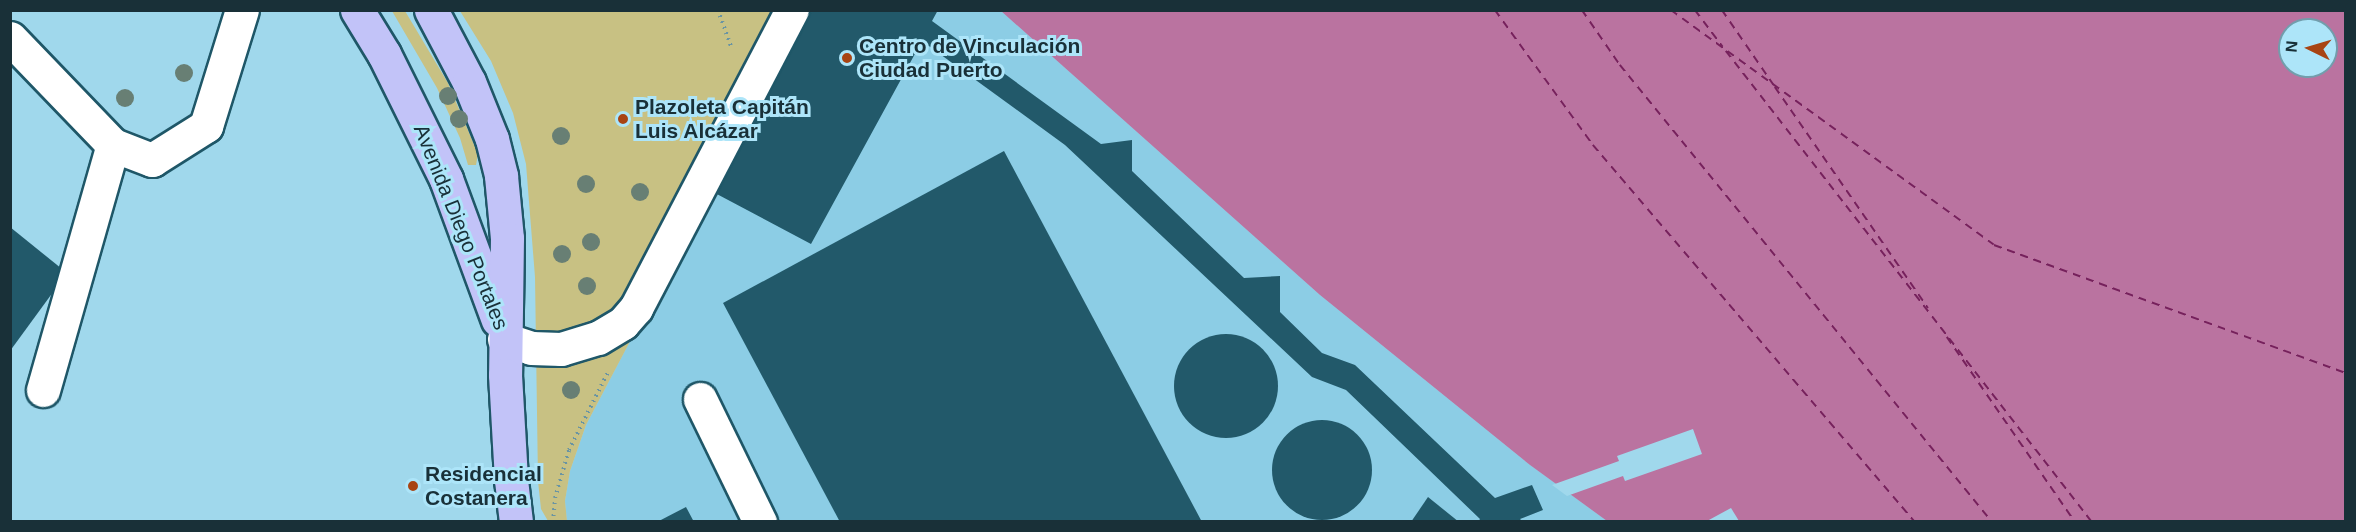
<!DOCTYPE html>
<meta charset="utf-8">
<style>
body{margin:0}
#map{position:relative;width:2356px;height:532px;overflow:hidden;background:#a0d8ec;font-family:Helvetica,sans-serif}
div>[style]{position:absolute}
.built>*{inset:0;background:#8ccde5}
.green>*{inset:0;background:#c8c183}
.water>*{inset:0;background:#ba73a0}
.pier>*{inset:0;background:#a0d8ec}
.ferry>*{height:1.5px;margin-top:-0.75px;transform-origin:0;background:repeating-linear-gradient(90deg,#76215c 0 8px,transparent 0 14px)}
.building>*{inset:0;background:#22596a}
.round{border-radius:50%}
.path>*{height:4px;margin-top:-2px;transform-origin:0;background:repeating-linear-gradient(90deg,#6994a3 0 1.5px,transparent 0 6px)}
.roads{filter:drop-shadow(2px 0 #1f5768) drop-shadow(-2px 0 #1f5768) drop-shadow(0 2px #1f5768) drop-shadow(0 -2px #1f5768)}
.minor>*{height:33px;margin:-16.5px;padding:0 16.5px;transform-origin:16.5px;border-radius:16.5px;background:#fff}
.major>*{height:33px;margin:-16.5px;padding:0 16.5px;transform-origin:16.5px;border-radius:16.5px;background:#c2c3f8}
.trees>*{width:18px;height:18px;margin:-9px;border-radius:50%;background:#687f74}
.dots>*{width:16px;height:16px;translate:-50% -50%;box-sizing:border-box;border:3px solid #ade5f9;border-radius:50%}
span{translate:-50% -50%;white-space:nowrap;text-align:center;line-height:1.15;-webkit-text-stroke:6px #ade5f9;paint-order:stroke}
.poi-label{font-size:21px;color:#193038;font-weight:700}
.left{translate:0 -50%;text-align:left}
.street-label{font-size:21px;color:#193038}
.frame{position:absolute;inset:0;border:12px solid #193038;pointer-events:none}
.north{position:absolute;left:2278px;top:18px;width:60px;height:60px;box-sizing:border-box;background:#ade5f9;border:2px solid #729dac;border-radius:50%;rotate:275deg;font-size:16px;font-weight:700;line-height:24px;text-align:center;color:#193038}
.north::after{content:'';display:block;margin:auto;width:21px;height:27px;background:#a84413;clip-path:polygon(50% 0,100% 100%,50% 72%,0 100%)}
</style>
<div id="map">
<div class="built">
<i style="clip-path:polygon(804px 10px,1001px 11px,1320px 295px,1530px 465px,1607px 521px,567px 522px,565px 501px,570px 471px,586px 425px)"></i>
</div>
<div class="green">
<i style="clip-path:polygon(392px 11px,405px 11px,448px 83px,478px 154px,476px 165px,468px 165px,460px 138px,437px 88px)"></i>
<i style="clip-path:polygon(460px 11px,804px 11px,586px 425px,570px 471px,565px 501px,567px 521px,548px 521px,541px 509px,538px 481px,535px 277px,526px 164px,513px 113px,491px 61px)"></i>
</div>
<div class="water">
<i style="clip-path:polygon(evenodd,1001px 11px,2345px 11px,2345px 521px,1607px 521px,1530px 465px,1320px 295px,1001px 11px,2290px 30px,2326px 30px,2326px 66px,2290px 66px,2290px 30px)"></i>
</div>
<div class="pier">
<i style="clip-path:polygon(1693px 429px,1702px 454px,1625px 481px,1623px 476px,1567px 496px,1552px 485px,1619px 461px,1617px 456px)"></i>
<i style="clip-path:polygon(1731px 508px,1739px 521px,1707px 521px)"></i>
</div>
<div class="ferry">
<i style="left:1495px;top:10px;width:167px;rotate:54deg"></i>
<i style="left:1593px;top:145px;width:496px;rotate:49.5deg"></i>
<i style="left:1582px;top:10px;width:67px;rotate:55.4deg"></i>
<i style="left:1620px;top:65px;width:589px;rotate:50.85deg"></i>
<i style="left:1671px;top:10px;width:399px;rotate:36deg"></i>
<i style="left:1994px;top:245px;width:375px;rotate:20deg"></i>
<i style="left:1695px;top:10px;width:46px;rotate:52.9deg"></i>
<i style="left:1722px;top:10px;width:90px;rotate:55.4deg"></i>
<i style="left:1726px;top:51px;width:596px;rotate:52.15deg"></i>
<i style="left:1775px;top:87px;width:269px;rotate:55.3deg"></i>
<i style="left:1947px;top:337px;width:225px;rotate:55.3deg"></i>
</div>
<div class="building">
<i style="clip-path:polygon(810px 10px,938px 10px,932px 21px,1101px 144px,1132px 140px,1132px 171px,1244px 278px,1280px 276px,1280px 312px,1322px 353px,1355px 365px,1495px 498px,1532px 485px,1543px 510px,1520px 519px,1523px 522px,1478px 522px,1480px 519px,1346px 390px,1312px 377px,1065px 145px,922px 41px,811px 244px,713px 192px)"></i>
<i style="clip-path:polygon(1004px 151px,1202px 522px,840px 522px,723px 303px)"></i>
<i style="clip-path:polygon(10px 227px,67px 273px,10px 351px)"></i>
<i class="round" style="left:1174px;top:334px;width:104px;height:104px"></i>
<i class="round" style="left:1272px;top:420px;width:100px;height:100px"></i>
<i style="clip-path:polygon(1428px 497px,1459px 522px,1411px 522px)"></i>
<i style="clip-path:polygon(686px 507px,694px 522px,657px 522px)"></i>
</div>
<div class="path">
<i style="left:718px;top:10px;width:41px;rotate:70.3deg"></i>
<i style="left:553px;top:522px;width:24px;rotate:-85deg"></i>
<i style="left:555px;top:498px;width:50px;rotate:-73.7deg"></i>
<i style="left:569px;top:450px;width:87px;rotate:-63.4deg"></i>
</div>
<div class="roads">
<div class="minor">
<i style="left:10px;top:38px;width:149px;rotate:46.1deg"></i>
<i style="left:113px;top:145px;width:42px;rotate:21deg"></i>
<i style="left:152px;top:160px;width:64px;rotate:-32.2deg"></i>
<i style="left:206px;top:126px;width:121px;rotate:-72.8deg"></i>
<i style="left:504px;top:339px;width:28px;rotate:18deg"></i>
<i style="left:531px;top:348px;width:30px;rotate:2deg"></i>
<i style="left:561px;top:349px;width:39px;rotate:-17deg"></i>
<i style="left:598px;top:338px;width:29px;rotate:-31deg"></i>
<i style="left:623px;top:323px;width:20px;rotate:-49deg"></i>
<i style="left:636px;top:308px;width:336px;rotate:-62.4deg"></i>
<i style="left:43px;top:390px;width:255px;rotate:-74.1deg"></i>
<i style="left:700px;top:399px;width:137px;rotate:64deg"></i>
</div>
<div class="major">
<i style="left:357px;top:10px;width:52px;rotate:58.5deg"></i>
<i style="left:384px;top:54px;width:140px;rotate:63.6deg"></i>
<i style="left:446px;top:179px;width:150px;rotate:69.8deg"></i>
<i style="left:431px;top:10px;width:81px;rotate:62.2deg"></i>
<i style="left:469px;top:82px;width:61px;rotate:68deg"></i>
<i style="left:492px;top:139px;width:38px;rotate:76deg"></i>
<i style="left:501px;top:176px;width:62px;rotate:84.5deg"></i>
<i style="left:507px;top:238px;width:137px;rotate:90.8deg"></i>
<i style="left:505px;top:375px;width:105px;rotate:86.7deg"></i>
<i style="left:511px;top:480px;width:42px;rotate:83.2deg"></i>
</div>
</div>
<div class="trees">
<i style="left:184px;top:73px"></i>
<i style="left:448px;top:96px"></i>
<i style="left:125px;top:98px"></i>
<i style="left:459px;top:119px"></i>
<i style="left:561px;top:136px"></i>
<i style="left:586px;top:184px"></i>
<i style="left:640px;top:192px"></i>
<i style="left:591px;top:242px"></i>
<i style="left:562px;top:254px"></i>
<i style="left:587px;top:286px"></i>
<i style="left:571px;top:390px"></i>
</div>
<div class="dots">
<i style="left:847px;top:58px;background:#a84413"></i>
<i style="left:623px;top:119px;background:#a84413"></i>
<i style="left:413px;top:486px;background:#a84413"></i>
</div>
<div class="poi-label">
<span class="left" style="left:859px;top:58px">Centro de Vinculación<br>Ciudad Puerto</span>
<span class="left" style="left:635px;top:119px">Plazoleta Capitán<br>Luis Alcázar</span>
<span class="left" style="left:425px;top:486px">Residencial<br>Costanera</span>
</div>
<div class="street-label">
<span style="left:461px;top:227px;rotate:68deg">Avenida Diego Portales</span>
</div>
<div class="frame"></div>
<div class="north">N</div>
</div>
